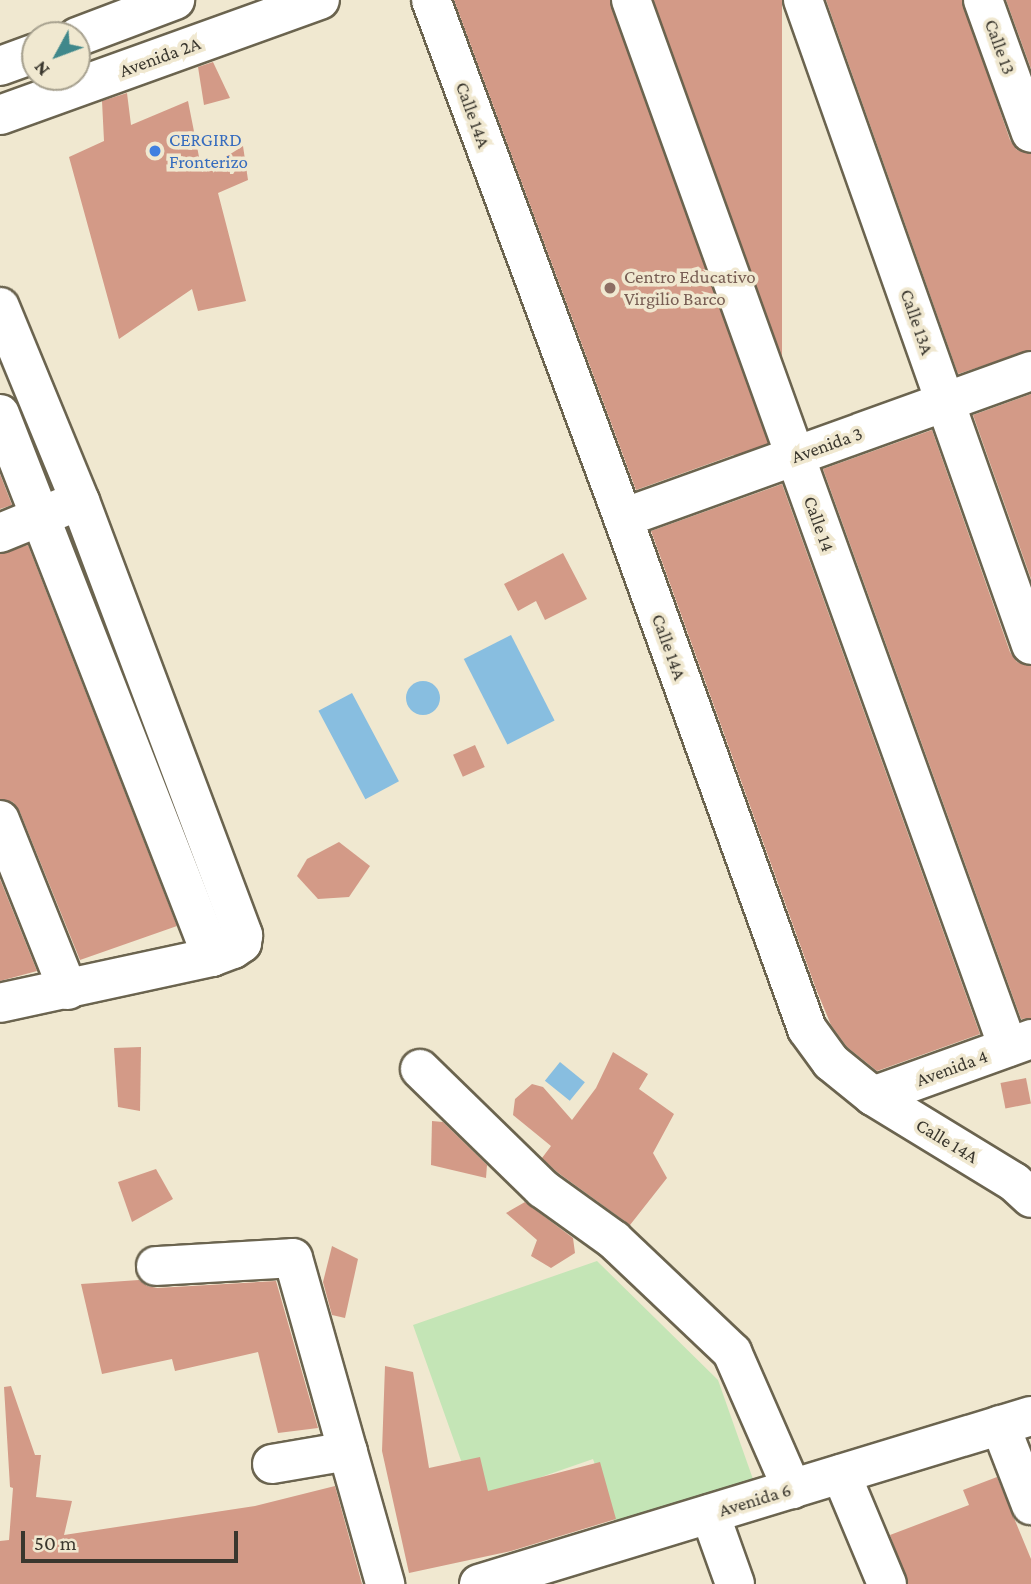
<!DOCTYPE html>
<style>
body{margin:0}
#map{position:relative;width:1031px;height:1584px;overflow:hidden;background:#f0e8d0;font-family:"Crimson Pro",serif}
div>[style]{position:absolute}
.green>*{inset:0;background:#c4e5b6}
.water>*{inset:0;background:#88bee0;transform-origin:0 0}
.round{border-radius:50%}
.building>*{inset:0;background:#d39a87;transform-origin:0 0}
.roads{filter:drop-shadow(2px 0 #6b644f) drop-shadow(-2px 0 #6b644f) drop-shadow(0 2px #6b644f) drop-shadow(0 -2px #6b644f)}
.minor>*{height:38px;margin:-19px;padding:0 19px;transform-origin:19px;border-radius:19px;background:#fff}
.dots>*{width:19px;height:19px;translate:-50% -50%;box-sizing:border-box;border:4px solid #f0e8d0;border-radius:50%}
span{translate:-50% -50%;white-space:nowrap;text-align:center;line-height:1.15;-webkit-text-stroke:7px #f0e8d0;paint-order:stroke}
.street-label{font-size:19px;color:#3a372e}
.shop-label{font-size:19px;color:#366cbe}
.left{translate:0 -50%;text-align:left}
.education-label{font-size:19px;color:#785e54}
.north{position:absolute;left:21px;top:21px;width:70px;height:70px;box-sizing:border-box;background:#f0e8d0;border:2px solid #a7a18f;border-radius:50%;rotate:229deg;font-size:19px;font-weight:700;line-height:28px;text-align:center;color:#3a372e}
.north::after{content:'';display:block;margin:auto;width:24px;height:32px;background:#40888b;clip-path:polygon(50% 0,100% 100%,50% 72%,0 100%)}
.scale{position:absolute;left:21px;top:1531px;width:217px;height:32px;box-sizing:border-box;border:4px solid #3a372e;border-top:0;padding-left:9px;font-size:21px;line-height:24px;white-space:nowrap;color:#3a372e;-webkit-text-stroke:5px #f0e8d0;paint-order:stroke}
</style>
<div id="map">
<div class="green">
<i style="clip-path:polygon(597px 1261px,718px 1380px,754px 1482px,617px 1529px,593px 1459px,475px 1500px,413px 1325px)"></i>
</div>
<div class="water">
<i style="left:511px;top:635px;width:96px;height:53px;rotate:63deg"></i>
<i class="round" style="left:406px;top:681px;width:34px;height:34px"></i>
<i style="left:352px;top:693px;width:100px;height:38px;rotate:62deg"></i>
<i style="left:560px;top:1062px;width:32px;height:24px;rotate:39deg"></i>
</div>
<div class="building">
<i style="clip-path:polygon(454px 0,610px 0,767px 443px,636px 490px)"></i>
<i style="left:654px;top:0;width:128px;height:455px"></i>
<i style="clip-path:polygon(826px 0,962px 0,1010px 140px,1017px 150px,1031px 154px,1031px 350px,958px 374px)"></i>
<i style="clip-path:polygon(1006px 0,1031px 0,1031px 69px)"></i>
<i style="clip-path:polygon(213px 62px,230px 98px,204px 105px,198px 67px)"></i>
<i style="clip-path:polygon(127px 93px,131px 125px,188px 101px,202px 172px,243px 146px,248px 180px,218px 193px,246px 301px,198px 311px,192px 289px,119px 339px,69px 157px,104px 141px,102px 101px)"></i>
<i style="clip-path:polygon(1031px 394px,1031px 579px,973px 415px)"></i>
<i style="clip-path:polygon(932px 430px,1010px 652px,1017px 662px,1031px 666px,1031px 1018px,1021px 1019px,823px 469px)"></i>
<i style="clip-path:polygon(0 474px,12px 505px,0 509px)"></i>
<i style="clip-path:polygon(782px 484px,980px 1034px,877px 1071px,847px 1047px,831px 1025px,816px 989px,651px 531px)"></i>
<i style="clip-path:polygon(28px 545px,177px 926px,80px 960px,20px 812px,13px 802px,0 799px,0 554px)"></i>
<i style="clip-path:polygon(563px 553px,587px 599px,545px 620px,536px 601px,518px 611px,504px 584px)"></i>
<i style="left:475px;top:745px;width:24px;height:24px;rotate:66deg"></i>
<i style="clip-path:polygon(339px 842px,370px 866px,349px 897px,318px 899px,297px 876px,307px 859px)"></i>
<i style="clip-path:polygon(0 879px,37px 971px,0 981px)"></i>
<i style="clip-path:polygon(141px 1047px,140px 1111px,118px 1107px,114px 1048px)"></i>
<i style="clip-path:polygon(613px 1052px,648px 1074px,639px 1089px,674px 1114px,653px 1153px,667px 1178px,630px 1225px,557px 1172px,542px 1158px,551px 1146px,513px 1115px,515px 1099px,532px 1084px,543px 1087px,572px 1120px,596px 1088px)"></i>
<i style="left:1026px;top:1078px;width:26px;height:26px;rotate:79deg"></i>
<i style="clip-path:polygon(432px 1121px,443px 1122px,487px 1165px,486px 1178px,431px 1165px)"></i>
<i style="clip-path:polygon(156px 1169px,173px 1199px,132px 1222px,118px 1182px)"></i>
<i style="clip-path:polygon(525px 1202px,573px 1238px,575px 1253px,551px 1268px,531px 1256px,537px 1240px,506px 1213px)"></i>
<i style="clip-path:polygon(332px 1246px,358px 1259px,345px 1318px,332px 1315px,323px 1282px)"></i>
<i style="clip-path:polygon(139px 1280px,147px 1286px,157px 1288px,276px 1281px,318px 1428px,278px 1433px,258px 1352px,175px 1371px,172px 1359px,102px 1374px,81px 1284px)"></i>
<i style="clip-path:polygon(385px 1366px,413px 1372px,429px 1468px,480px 1457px,488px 1491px,600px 1462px,616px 1519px,511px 1551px,409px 1573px,382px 1451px)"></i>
<i style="clip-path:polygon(11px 1386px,35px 1455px,41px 1455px,36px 1497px,72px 1501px,64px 1535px,255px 1506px,335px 1486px,362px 1584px,0 1584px,0 1541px,9px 1540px,13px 1488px,10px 1487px,4px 1387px)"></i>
<i style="clip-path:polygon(997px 1477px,1031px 1559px,1031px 1584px,908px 1584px,890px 1535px,969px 1505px,963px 1490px)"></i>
</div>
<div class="roads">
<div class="minor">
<i style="left:431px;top:0;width:552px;rotate:69.66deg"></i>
<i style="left:623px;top:518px;width:543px;rotate:70.2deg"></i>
<i style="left:807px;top:1029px;width:41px;rotate:54deg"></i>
<i style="left:831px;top:1062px;width:54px;rotate:39deg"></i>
<i style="left:873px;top:1096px;width:165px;rotate:31.4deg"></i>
<i style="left:1014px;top:1182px;width:23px;rotate:43deg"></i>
<i style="left:631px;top:0;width:1113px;rotate:70.2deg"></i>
<i style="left:803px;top:0;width:684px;rotate:70.53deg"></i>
<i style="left:983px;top:0;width:141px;rotate:70.2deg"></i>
<i style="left:77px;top:37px;width:105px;rotate:-20.7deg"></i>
<i style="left:0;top:66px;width:37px;rotate:-20deg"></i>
<i style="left:0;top:115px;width:340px;rotate:-19.8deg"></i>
<i style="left:0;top:307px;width:210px;rotate:67.6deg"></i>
<i style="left:80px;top:501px;width:464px;rotate:69.4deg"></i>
<i style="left:243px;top:935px;width:8px;rotate:97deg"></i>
<i style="left:242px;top:943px;width:11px;rotate:146deg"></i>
<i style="left:233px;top:949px;width:22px;rotate:159deg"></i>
<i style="left:212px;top:957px;width:217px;rotate:167.8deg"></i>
<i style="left:0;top:414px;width:583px;rotate:68.67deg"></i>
<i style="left:623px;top:518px;width:434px;rotate:-19.8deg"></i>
<i style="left:0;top:533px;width:71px;rotate:-22.2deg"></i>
<i style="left:0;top:820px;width:183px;rotate:68.2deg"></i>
<i style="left:420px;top:1069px;width:172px;rotate:44.3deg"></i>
<i style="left:543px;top:1189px;width:87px;rotate:35.7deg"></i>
<i style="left:614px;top:1240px;width:163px;rotate:43.5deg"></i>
<i style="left:732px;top:1352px;width:150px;rotate:66.3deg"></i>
<i style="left:873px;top:1096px;width:168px;rotate:-19.8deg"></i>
<i style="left:156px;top:1266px;width:137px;rotate:-3.3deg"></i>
<i style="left:293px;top:1258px;width:339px;rotate:74.2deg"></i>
<i style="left:1000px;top:1425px;width:86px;rotate:68.8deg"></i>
<i style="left:272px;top:1464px;width:77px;rotate:-9.7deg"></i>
<i style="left:841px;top:1474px;width:119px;rotate:67.3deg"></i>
<i style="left:710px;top:1514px;width:74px;rotate:70.3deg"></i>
<i style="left:479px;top:1584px;width:577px;rotate:-16.93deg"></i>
</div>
</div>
<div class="dots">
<i style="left:155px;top:151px;background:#3f7fe0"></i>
<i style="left:610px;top:288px;background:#8d6e63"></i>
</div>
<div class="street-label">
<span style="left:1000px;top:47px;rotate:70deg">Calle 13</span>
<span style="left:160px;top:57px;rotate:-20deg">Avenida 2A</span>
<span style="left:473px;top:115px;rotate:70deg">Calle 14A</span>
<span style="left:917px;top:322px;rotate:71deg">Calle 13A</span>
<span style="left:827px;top:445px;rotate:-20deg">Avenida 3</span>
<span style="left:819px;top:524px;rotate:70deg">Calle 14</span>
<span style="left:669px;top:647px;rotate:70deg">Calle 14A</span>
<span style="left:952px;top:1068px;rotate:-20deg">Avenida 4</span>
<span style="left:947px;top:1141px;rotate:31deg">Calle 14A</span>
<span style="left:755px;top:1500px;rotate:-17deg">Avenida 6</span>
</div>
<div class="shop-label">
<span class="left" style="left:169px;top:151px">CERGIRD<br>Fronterizo</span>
</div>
<div class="education-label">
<span class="left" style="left:624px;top:288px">Centro Educativo<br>Virgilio Barco</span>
</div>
<div class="north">N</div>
<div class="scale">50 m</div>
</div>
